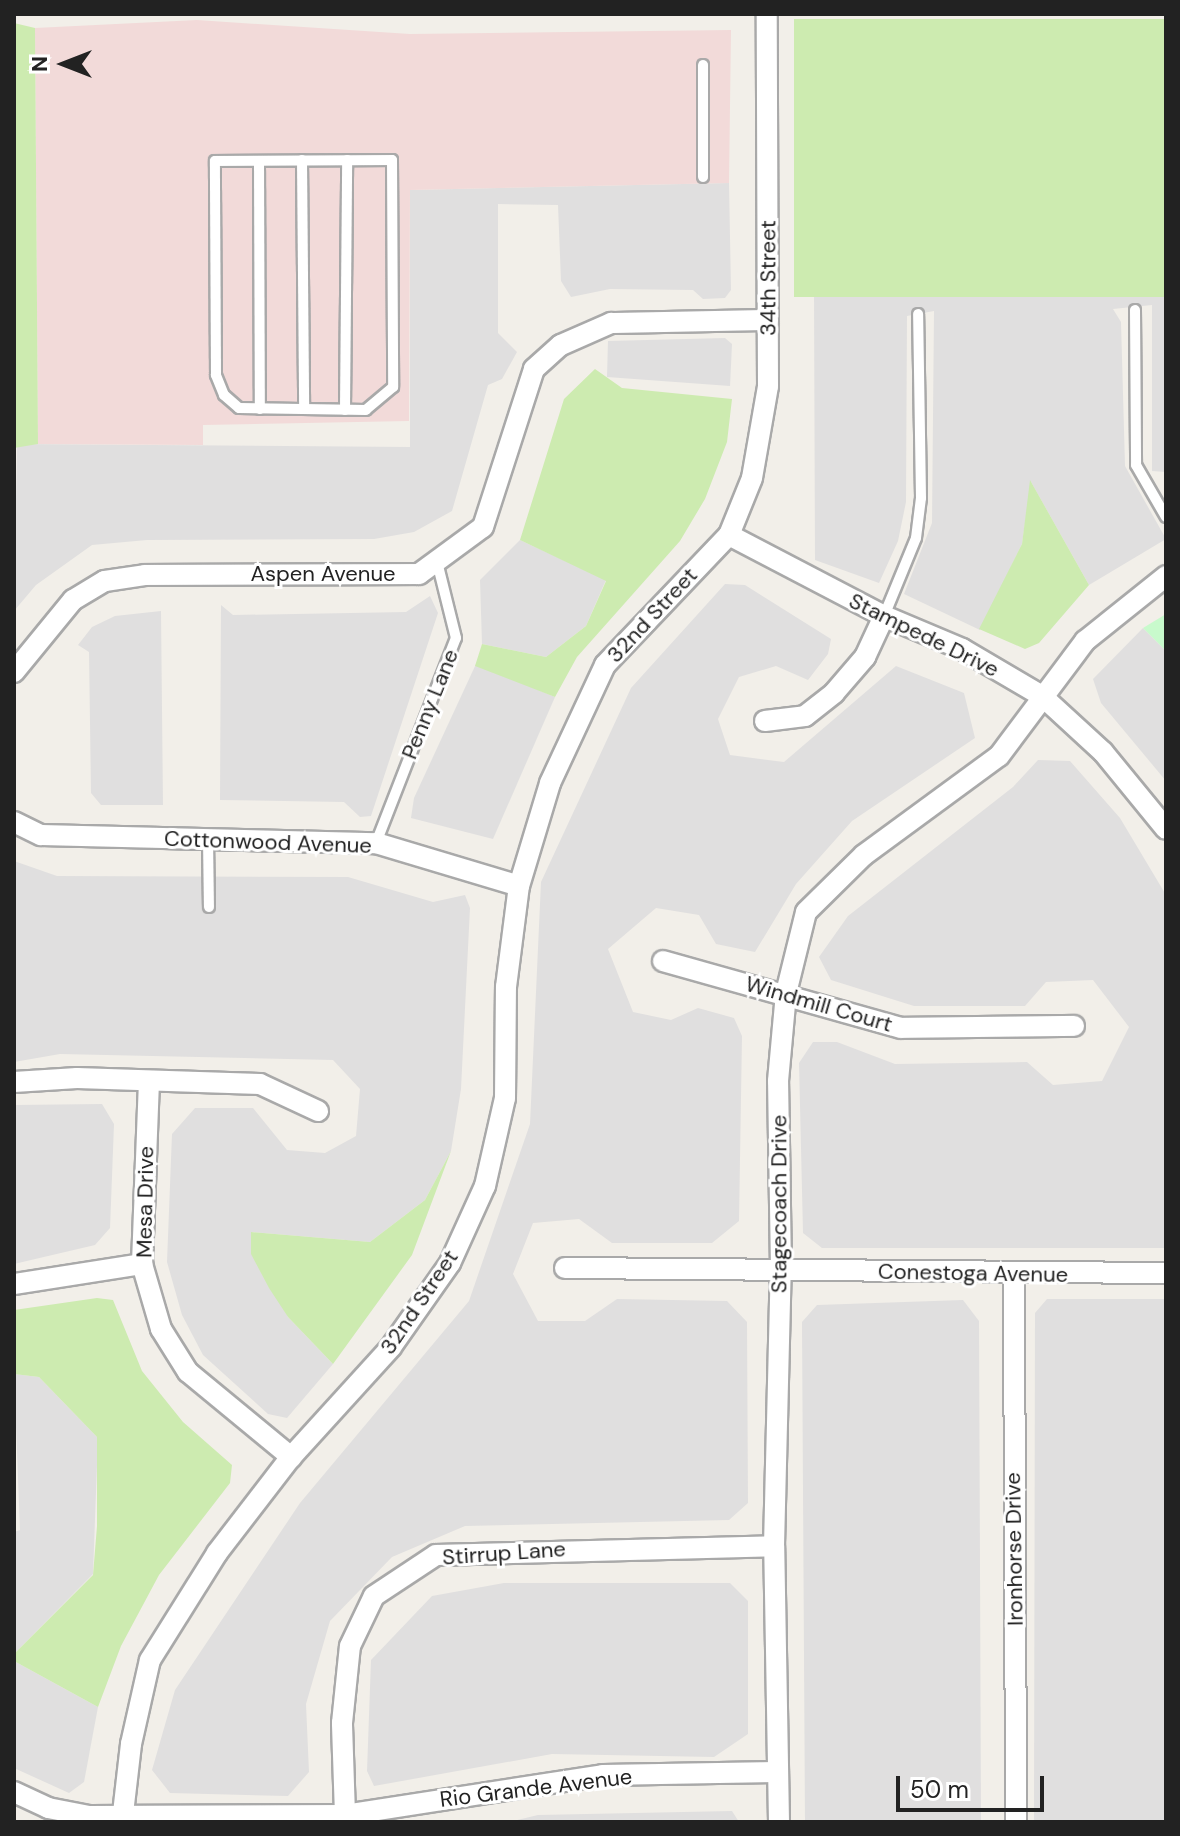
<!DOCTYPE html>
<style>
body{margin:0}
#map{position:relative;width:1180px;height:1836px;overflow:hidden;background:#f2efe9;font-family:"DM Sans",sans-serif}
div>[style]{position:absolute}
.residential>*{inset:0;background:#e0dfdf}
.commercial>*{inset:0;background:#f2dad9}
.grass>*{inset:0;background:#cdebb0;transform-origin:0 0}
.park>*{inset:0;background:#c8facc}
.roads{filter:drop-shadow(2px 0 #a9a9a9) drop-shadow(-2px 0 #a9a9a9) drop-shadow(0 2px #a9a9a9) drop-shadow(0 -2px #a9a9a9)}
.lane>*{height:10px;margin:-5px;padding:0 5px;transform-origin:5px;border-radius:5px;background:#fff}
.street>*{height:20px;margin:-10px;padding:0 10px;transform-origin:10px;border-radius:10px;background:#fff}
span{translate:-50% -50%;white-space:nowrap;text-align:center;line-height:1.15;-webkit-text-stroke:6px #fff;paint-order:stroke}
.street-label{font-size:22px;color:#222}
.frame{position:absolute;inset:0;border:16px solid #222;pointer-events:none}
.north{position:absolute;left:24px;top:24px;width:80px;height:80px;-webkit-text-stroke:6px #fff;paint-order:stroke;rotate:270deg;font-size:22px;font-weight:700;line-height:32px;text-align:center;color:#222}
.north::after{content:'';display:block;margin:auto;width:28px;height:36px;background:#222;clip-path:polygon(50% 0,100% 100%,50% 72%,0 100%)}
.scale{position:absolute;left:896px;top:1776px;width:148px;height:36px;box-sizing:border-box;border:4px solid #222;border-top:0;padding-left:10px;font-size:24px;line-height:28px;white-space:nowrap;color:#222;-webkit-text-stroke:6px #fff;paint-order:stroke}
</style>
<div id="map">
<div class="residential">
<i style="clip-path:polygon(729px 183px,731px 290px,725px 298px,703px 299px,693px 290px,610px 289px,571px 297px,561px 281px,558px 205px,498px 204px,498px 333px,517px 352px,502px 379px,488px 385px,452px 511px,414px 532px,374px 539px,147px 540px,92px 545px,36px 585px,14px 611px,17px 444px,410px 447px,410px 190px)"></i>
<i style="clip-path:polygon(1166px 294px,1166px 472px,1152px 471px,1152px 305px,1113px 309px,1121px 322px,1125px 466px,1166px 539px,1089px 585px,1031px 482px,1022px 544px,980px 630px,904px 594px,932px 523px,934px 311px,907px 316px,906px 502px,898px 541px,879px 583px,815px 560px,814px 295px)"></i>
<i style="clip-path:polygon(725px 338px,732px 344px,730px 386px,607px 377px,608px 341px)"></i>
<i style="clip-path:polygon(520px 540px,606px 580px,586px 626px,546px 657px,482px 644px,480px 580px)"></i>
<i style="clip-path:polygon(725px 584px,745px 585px,831px 639px,828px 654px,808px 680px,776px 666px,739px 677px,718px 719px,730px 755px,784px 762px,896px 666px,964px 693px,975px 738px,852px 821px,796px 884px,755px 952px,716px 944px,699px 915px,656px 908px,608px 949px,633px 1012px,671px 1020px,698px 1008px,734px 1018px,742px 1036px,739px 1221px,712px 1243px,612px 1243px,579px 1219px,533px 1223px,513px 1274px,538px 1321px,585px 1321px,617px 1299px,727px 1301px,747px 1322px,748px 1503px,729px 1520px,465px 1526px,392px 1557px,330px 1621px,306px 1704px,309px 1772px,288px 1796px,170px 1793px,152px 1770px,175px 1690px,300px 1503px,469px 1301px,530px 1124px,541px 882px,631px 688px)"></i>
<i style="clip-path:polygon(430px 596px,438px 613px,371px 816px,360px 817px,344px 802px,220px 800px,221px 605px,233px 615px,406px 612px)"></i>
<i style="clip-path:polygon(161px 611px,163px 805px,101px 805px,91px 793px,89px 652px,78px 645px,92px 627px,115px 616px)"></i>
<i style="clip-path:polygon(1143px 628px,1166px 651px,1166px 781px,1101px 703px,1093px 679px)"></i>
<i style="clip-path:polygon(476px 664px,555px 697px,493px 839px,411px 818px,414px 798px)"></i>
<i style="clip-path:polygon(1038px 760px,1070px 761px,1120px 818px,1166px 895px,1166px 1248px,822px 1248px,803px 1233px,799px 1063px,813px 1042px,837px 1042px,895px 1064px,1027px 1062px,1053px 1085px,1102px 1081px,1129px 1027px,1093px 980px,1046px 982px,1025px 1006px,914px 1006px,831px 980px,819px 957px,848px 916px,1013px 787px)"></i>
<i style="clip-path:polygon(14px 861px,57px 876px,348px 877px,433px 902px,465px 895px,470px 908px,461px 1089px,451px 1151px,425px 1200px,370px 1242px,252px 1232px,288px 1317px,333px 1364px,287px 1418px,268px 1414px,203px 1355px,182px 1315px,167px 1262px,172px 1134px,195px 1108px,253px 1108px,287px 1150px,325px 1153px,356px 1136px,360px 1089px,333px 1060px,60px 1054px,14px 1062px)"></i>
<i style="clip-path:polygon(102px 1104px,114px 1124px,110px 1228px,95px 1245px,14px 1264px,14px 1105px)"></i>
<i style="clip-path:polygon(1047px 1299px,1166px 1299px,1166px 1822px,1034px 1822px,1035px 1313px)"></i>
<i style="clip-path:polygon(963px 1300px,979px 1321px,981px 1822px,805px 1822px,802px 1322px,817px 1305px)"></i>
<i style="clip-path:polygon(14px 1374px,39px 1377px,98px 1438px,93px 1574px,14px 1654px,14px 1532px,20px 1530px)"></i>
<i style="clip-path:polygon(504px 1583px,730px 1583px,748px 1601px,748px 1734px,714px 1757px,552px 1754px,374px 1786px,367px 1771px,371px 1660px,432px 1596px)"></i>
<i style="clip-path:polygon(14px 1661px,98px 1707px,84px 1782px,69px 1793px,14px 1768px)"></i>
<i style="clip-path:polygon(732px 1811px,739px 1822px,509px 1822px,538px 1815px)"></i>
</div>
<div class="commercial">
<i style="clip-path:polygon(197px 20px,410px 34px,731px 30px,729px 183px,410px 190px,409px 421px,203px 425px,203px 445px,38px 444px,35px 28px)"></i>
</div>
<div class="grass">
<i style="left:794px;top:19px;width:372px;height:278px"></i>
<i style="clip-path:polygon(14px 23px,35px 28px,38px 444px,14px 448px)"></i>
<i style="clip-path:polygon(595px 369px,622px 388px,732px 399px,727px 442px,705px 499px,680px 541px,577px 657px,555px 697px,475px 666px,482px 644px,546px 657px,586px 626px,606px 581px,520px 540px,564px 399px)"></i>
<i style="clip-path:polygon(1030px 480px,1089px 585px,1039px 643px,1025px 649px,979px 629px,1022px 544px)"></i>
<i style="clip-path:polygon(451px 1151px,412px 1255px,333px 1364px,288px 1317px,269px 1288px,251px 1254px,251px 1232px,370px 1242px,425px 1200px)"></i>
<i style="clip-path:polygon(97px 1298px,113px 1300px,142px 1371px,183px 1422px,232px 1465px,230px 1483px,159px 1575px,121px 1646px,98px 1707px,14px 1661px,14px 1654px,93px 1575px,97px 1526px,97px 1437px,39px 1377px,14px 1374px,14px 1310px)"></i>
</div>
<div class="park">
<i style="clip-path:polygon(1166px 614px,1166px 651px,1143px 628px)"></i>
</div>
<div class="roads">
<div class="lane">
<i style="left:703px;top:65px;width:112px;rotate:90deg"></i>
<i style="left:302px;top:160px;width:249px;rotate:89.5deg"></i>
<i style="left:392px;top:160px;width:227px;rotate:89.7deg"></i>
<i style="left:393px;top:387px;width:35px;rotate:140deg"></i>
<i style="left:366px;top:410px;width:127px;rotate:-179.1deg"></i>
<i style="left:239px;top:408px;width:20px;rotate:-139deg"></i>
<i style="left:224px;top:395px;width:22px;rotate:-112deg"></i>
<i style="left:216px;top:375px;width:214px;rotate:-90.3deg"></i>
<i style="left:215px;top:161px;width:177px;rotate:-0.3deg"></i>
<i style="left:259px;top:161px;width:248px;rotate:89.8deg"></i>
<i style="left:1135px;top:310px;width:155px;rotate:89.6deg"></i>
<i style="left:1136px;top:465px;width:60px;rotate:60deg"></i>
<i style="left:345px;top:410px;width:250px;rotate:-89.5deg"></i>
<i style="left:884px;top:616px;width:84px;rotate:-67.7deg"></i>
<i style="left:916px;top:538px;width:40px;rotate:-82.9deg"></i>
<i style="left:921px;top:498px;width:184px;rotate:-90.9deg"></i>
<i style="left:208px;top:839px;width:68px;rotate:89.2deg"></i>
<i style="left:376px;top:843px;width:220px;rotate:-68.7deg"></i>
<i style="left:456px;top:638px;width:78px;rotate:-104deg"></i>
</div>
<div class="street">
<i style="left:729px;top:535px;width:175px;rotate:27.6deg"></i>
<i style="left:884px;top:616px;width:85px;rotate:22.9deg"></i>
<i style="left:962px;top:649px;width:93px;rotate:30.4deg"></i>
<i style="left:1042px;top:696px;width:83px;rotate:42.6deg"></i>
<i style="left:1103px;top:752px;width:99px;rotate:50.7deg"></i>
<i style="left:14px;top:672px;width:93px;rotate:-50.7deg"></i>
<i style="left:73px;top:600px;width:37px;rotate:-31deg"></i>
<i style="left:105px;top:581px;width:40px;rotate:-8.5deg"></i>
<i style="left:145px;top:575px;width:274px;rotate:-0.2deg"></i>
<i style="left:419px;top:574px;width:79px;rotate:-36.3deg"></i>
<i style="left:483px;top:527px;width:166px;rotate:-72.1deg"></i>
<i style="left:534px;top:369px;width:36px;rotate:-42deg"></i>
<i style="left:561px;top:345px;width:55px;rotate:-23.7deg"></i>
<i style="left:611px;top:323px;width:157px;rotate:-1.1deg"></i>
<i style="left:765px;top:721px;width:40px;rotate:-7.1deg"></i>
<i style="left:805px;top:716px;width:37px;rotate:-38deg"></i>
<i style="left:834px;top:693px;width:48px;rotate:-49.3deg"></i>
<i style="left:865px;top:657px;width:45px;rotate:-65.1deg"></i>
<i style="left:14px;top:822px;width:30px;rotate:26deg"></i>
<i style="left:41px;top:835px;width:335px;rotate:1.4deg"></i>
<i style="left:376px;top:843px;width:149px;rotate:16.7deg"></i>
<i style="left:663px;top:961px;width:247px;rotate:15.7deg"></i>
<i style="left:901px;top:1028px;width:173px;rotate:-0.7deg"></i>
<i style="left:149px;top:1081px;width:183px;rotate:92.2deg"></i>
<i style="left:142px;top:1264px;width:68px;rotate:73.7deg"></i>
<i style="left:161px;top:1329px;width:51px;rotate:57.9deg"></i>
<i style="left:188px;top:1372px;width:134px;rotate:39.5deg"></i>
<i style="left:14px;top:1082px;width:63px;rotate:-3.6deg"></i>
<i style="left:77px;top:1078px;width:183px;rotate:1.9deg"></i>
<i style="left:260px;top:1084px;width:64px;rotate:25deg"></i>
<i style="left:565px;top:1268px;width:601px;rotate:0.48deg"></i>
<i style="left:1014px;top:1275px;width:547px;rotate:89.79deg"></i>
<i style="left:14px;top:1284px;width:130px;rotate:-8.9deg"></i>
<i style="left:14px;top:1792px;width:38px;rotate:25deg"></i>
<i style="left:48px;top:1808px;width:42px;rotate:11deg"></i>
<i style="left:89px;top:1816px;width:256px;rotate:-0.2deg"></i>
<i style="left:345px;top:1815px;width:261px;rotate:-8.8deg"></i>
<i style="left:603px;top:1775px;width:173px;rotate:-1deg"></i>
<i style="left:345px;top:1815px;width:92px;rotate:-91.9deg"></i>
<i style="left:342px;top:1723px;width:77px;rotate:-84.1deg"></i>
<i style="left:350px;top:1646px;width:55px;rotate:-64.4deg"></i>
<i style="left:374px;top:1596px;width:74px;rotate:-33.5deg"></i>
<i style="left:436px;top:1555px;width:338px;rotate:-1.5deg"></i>
<i style="left:122px;top:1822px;width:79px;rotate:-83.4deg"></i>
<i style="left:131px;top:1744px;width:86px;rotate:-77.3deg"></i>
<i style="left:150px;top:1660px;width:126px;rotate:-57.9deg"></i>
<i style="left:217px;top:1553px;width:121px;rotate:-52.4deg"></i>
<i style="left:291px;top:1457px;width:149px;rotate:-47.7deg"></i>
<i style="left:391px;top:1347px;width:103px;rotate:-54.9deg"></i>
<i style="left:450px;top:1263px;width:85px;rotate:-65.6deg"></i>
<i style="left:485px;top:1186px;width:90px;rotate:-77.2deg"></i>
<i style="left:505px;top:1098px;width:111px;rotate:-89.5deg"></i>
<i style="left:506px;top:987px;width:102px;rotate:-82.7deg"></i>
<i style="left:519px;top:886px;width:108px;rotate:-73.2deg"></i>
<i style="left:550px;top:783px;width:130px;rotate:-65deg"></i>
<i style="left:605px;top:665px;width:180px;rotate:-46.4deg"></i>
<i style="left:729px;top:535px;width:61px;rotate:-68deg"></i>
<i style="left:752px;top:478px;width:93px;rotate:-80.1deg"></i>
<i style="left:768px;top:386px;width:372px;rotate:-90.2deg"></i>
<i style="left:779px;top:1822px;width:276px;rotate:-91deg"></i>
<i style="left:774px;top:1546px;width:277px;rotate:-88.6deg"></i>
<i style="left:781px;top:1269px;width:188px;rotate:-90.9deg"></i>
<i style="left:778px;top:1081px;width:88px;rotate:-84.8deg"></i>
<i style="left:786px;top:993px;width:83px;rotate:-76.1deg"></i>
<i style="left:806px;top:912px;width:81px;rotate:-44.5deg"></i>
<i style="left:864px;top:855px;width:167px;rotate:-36.3deg"></i>
<i style="left:999px;top:756px;width:144px;rotate:-53.2deg"></i>
<i style="left:1085px;top:641px;width:104px;rotate:-38.7deg"></i>
</div>
</div>
<div class="street-label">
<span style="left:768px;top:278px;rotate:-90deg">34th Street</span>
<span style="left:323px;top:574px">Aspen Avenue</span>
<span style="left:652px;top:615px;rotate:-47deg">32nd Street</span>
<span style="left:924px;top:635px;rotate:26deg">Stampede Drive</span>
<span style="left:430px;top:704px;rotate:-68deg">Penny Lane</span>
<span style="left:268px;top:842px;rotate:2deg">Cottonwood Avenue</span>
<span style="left:819px;top:1004px;rotate:16deg">Windmill Court</span>
<span style="left:145px;top:1202px;rotate:-89deg">Mesa Drive</span>
<span style="left:779px;top:1204px;rotate:-90deg">Stagecoach Drive</span>
<span style="left:973px;top:1273px;rotate:1deg">Conestoga Avenue</span>
<span style="left:419px;top:1302px;rotate:-56deg">32nd Street</span>
<span style="left:1014px;top:1549px;rotate:-91deg">Ironhorse Drive</span>
<span style="left:504px;top:1553px;rotate:-4deg">Stirrup Lane</span>
<span style="left:536px;top:1788px;rotate:-7deg">Rio Grande Avenue</span>
</div>
<div class="frame"></div>
<div class="north">N</div>
<div class="scale">50 m</div>
</div>
